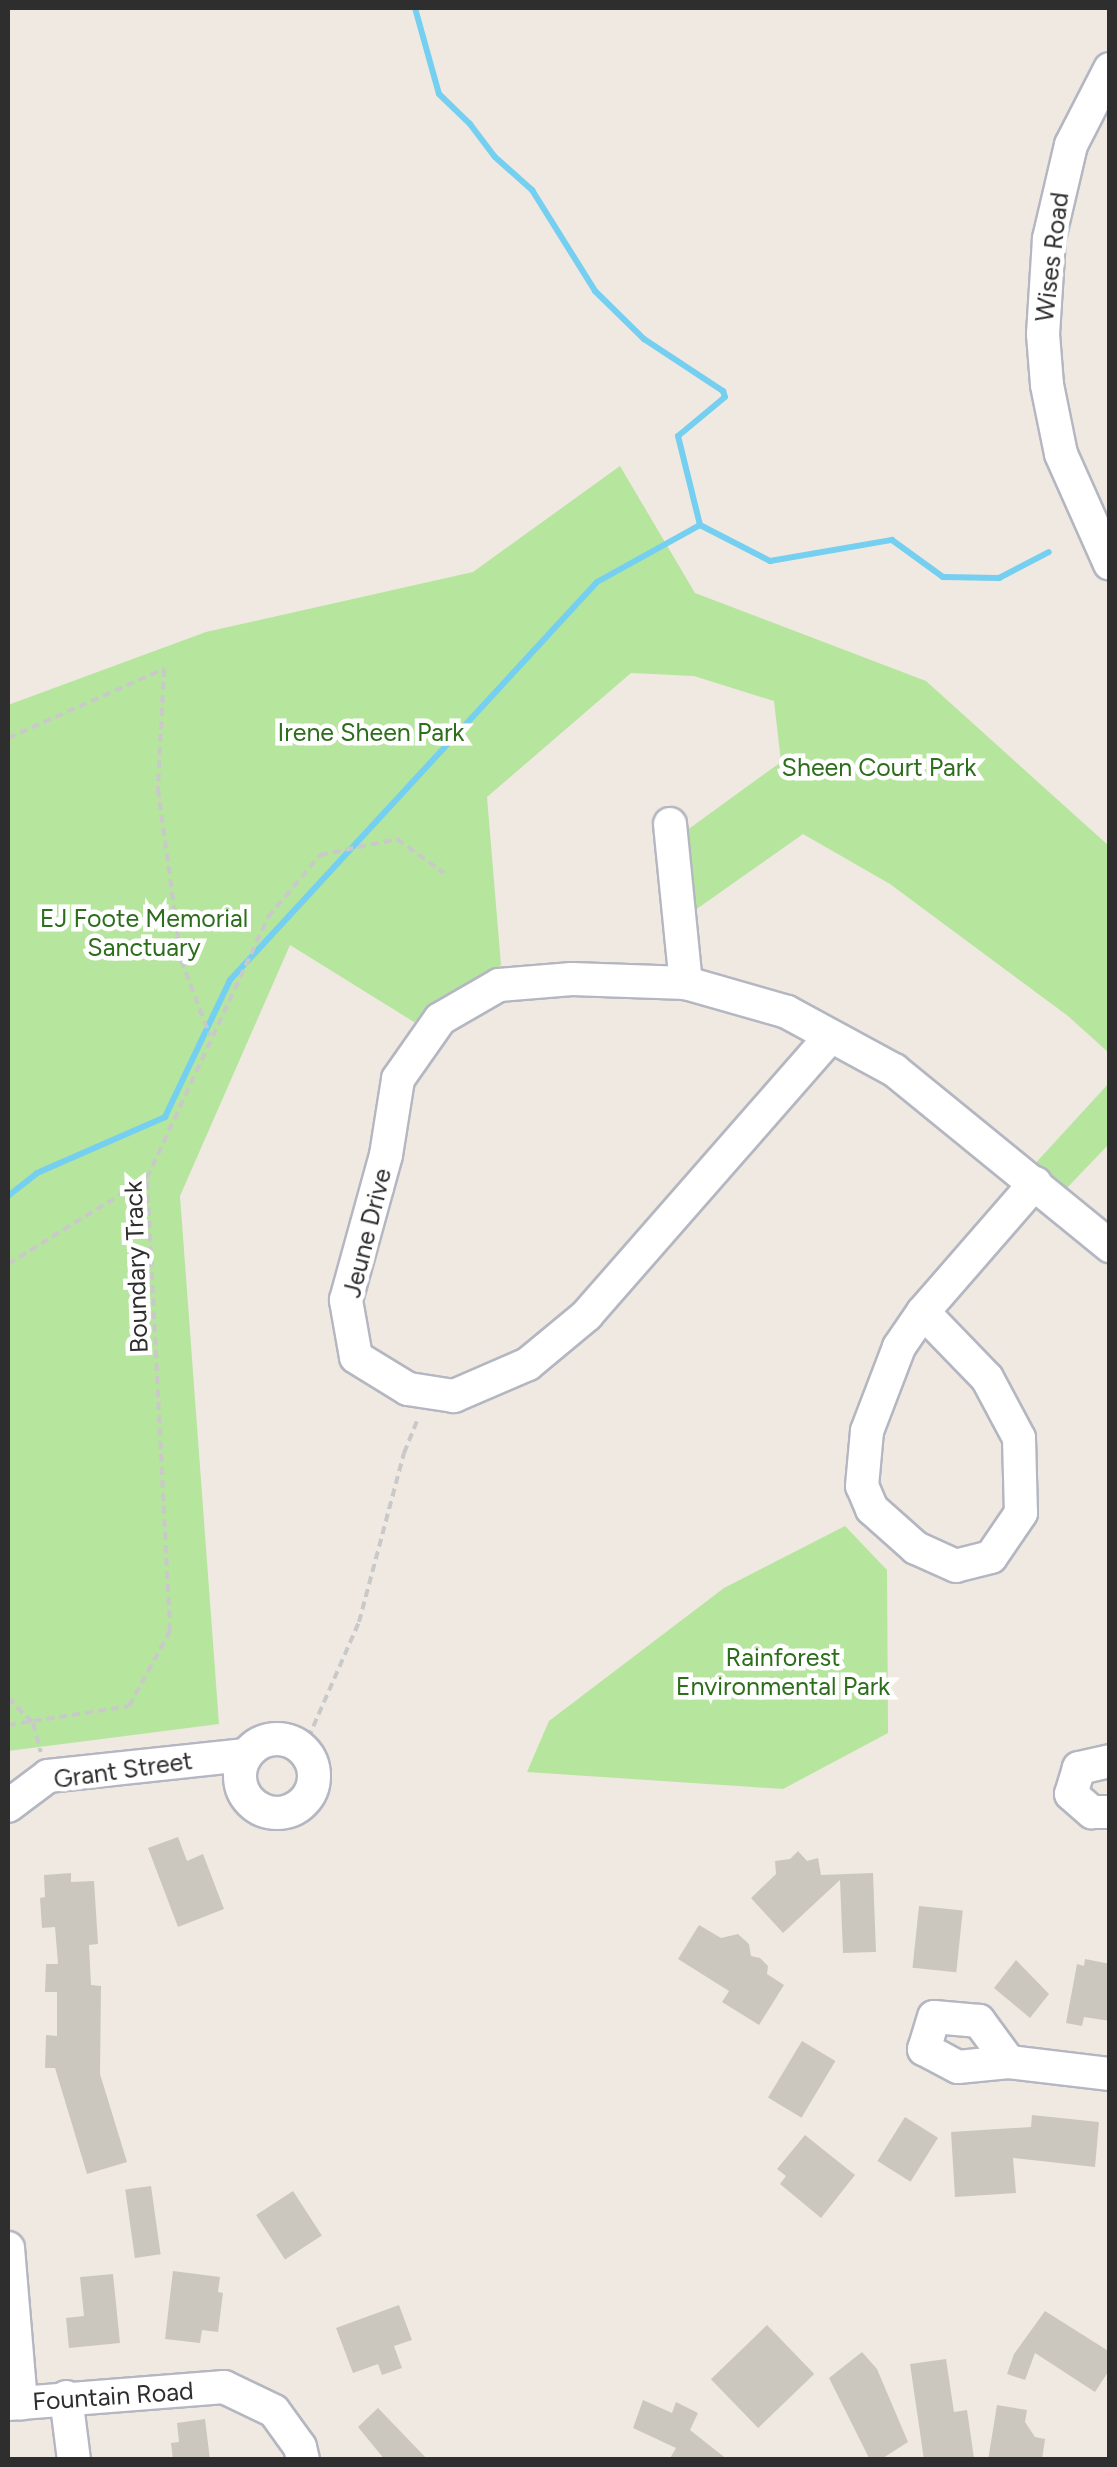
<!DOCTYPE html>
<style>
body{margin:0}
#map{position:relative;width:1117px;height:2467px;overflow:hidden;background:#efe9e1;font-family:Figtree,sans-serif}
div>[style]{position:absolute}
.green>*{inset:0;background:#b6e59e}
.stream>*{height:6px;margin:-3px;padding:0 3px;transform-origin:3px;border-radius:3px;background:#75cff0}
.building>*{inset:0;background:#cbc7bf;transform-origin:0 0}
.path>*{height:4px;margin-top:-2px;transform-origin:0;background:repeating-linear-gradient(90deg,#c9c9c9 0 8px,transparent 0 13px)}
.roads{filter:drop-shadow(2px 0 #b4b7c1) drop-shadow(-2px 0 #b4b7c1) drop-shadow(0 2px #b4b7c1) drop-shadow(0 -2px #b4b7c1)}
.minor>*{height:32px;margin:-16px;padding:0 16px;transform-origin:16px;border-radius:16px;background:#fff}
.minor>.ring{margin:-16px;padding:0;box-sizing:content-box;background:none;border:32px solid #fff;border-radius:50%}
span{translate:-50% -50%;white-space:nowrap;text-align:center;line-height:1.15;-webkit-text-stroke:9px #fff;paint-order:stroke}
.street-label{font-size:25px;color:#2e2e2e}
.park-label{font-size:25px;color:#2c6e1b}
.frame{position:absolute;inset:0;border:10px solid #2e2e2e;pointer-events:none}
</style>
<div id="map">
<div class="green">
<i style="clip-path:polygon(620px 466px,695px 593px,926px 681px,1109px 846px,1109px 1053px,1068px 1016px,890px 884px,803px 834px,691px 913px,679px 836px,781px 762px,774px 701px,694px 676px,631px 673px,487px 797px,501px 965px,414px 1022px,290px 945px,180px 1196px,219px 1724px,8px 1751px,8px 705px,206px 632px,473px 572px)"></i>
<i style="clip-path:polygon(1109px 1083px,1109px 1144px,1064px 1191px,1032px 1167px)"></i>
<i style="clip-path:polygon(845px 1526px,887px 1570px,888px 1733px,783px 1789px,527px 1772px,549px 1721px,724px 1588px)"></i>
</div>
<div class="stream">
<i style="left:415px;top:8px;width:89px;rotate:74.4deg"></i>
<i style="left:439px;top:94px;width:43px;rotate:44.1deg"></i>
<i style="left:470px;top:124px;width:41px;rotate:52.9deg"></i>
<i style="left:495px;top:157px;width:50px;rotate:41.7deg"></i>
<i style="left:532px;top:190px;width:119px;rotate:58deg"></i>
<i style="left:595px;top:291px;width:69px;rotate:44.4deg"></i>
<i style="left:644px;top:339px;width:95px;rotate:33.4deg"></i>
<i style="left:723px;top:391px;width:6px;rotate:72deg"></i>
<i style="left:725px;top:397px;width:61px;rotate:140.3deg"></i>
<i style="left:678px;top:436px;width:92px;rotate:76.1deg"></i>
<i style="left:700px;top:525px;width:79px;rotate:27.2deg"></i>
<i style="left:770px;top:561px;width:124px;rotate:-9.8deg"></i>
<i style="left:892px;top:540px;width:63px;rotate:36deg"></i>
<i style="left:943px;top:577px;width:56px;rotate:1deg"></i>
<i style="left:999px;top:578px;width:56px;rotate:-27.5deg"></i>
<i style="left:8px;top:1196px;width:37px;rotate:-38deg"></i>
<i style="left:37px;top:1173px;width:140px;rotate:-23.6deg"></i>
<i style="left:165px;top:1117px;width:152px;rotate:-64.6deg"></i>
<i style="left:230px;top:980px;width:541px;rotate:-47.32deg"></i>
<i style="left:597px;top:582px;width:118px;rotate:-29deg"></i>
</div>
<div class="building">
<i style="clip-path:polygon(178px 1837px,187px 1861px,203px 1854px,224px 1909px,178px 1927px,148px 1848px)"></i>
<i style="clip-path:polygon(798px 1851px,807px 1861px,818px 1858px,821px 1875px,873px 1873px,876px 1952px,843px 1953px,840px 1880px,783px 1933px,751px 1898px,776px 1874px,775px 1861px,790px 1859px)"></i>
<i style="clip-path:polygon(71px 1873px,71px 1882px,94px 1881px,98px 1944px,89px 1945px,91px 1985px,101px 1986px,100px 2074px,127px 2162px,87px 2174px,55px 2068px,45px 2068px,46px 2035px,57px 2036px,57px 1992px,45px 1992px,46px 1964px,58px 1964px,55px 1927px,42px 1928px,40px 1898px,45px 1897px,44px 1875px)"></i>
<i style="left:919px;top:1906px;width:44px;height:62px;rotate:6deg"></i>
<i style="clip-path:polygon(699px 1925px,721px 1938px,738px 1934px,749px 1944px,751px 1956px,760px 1958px,768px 1966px,767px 1974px,784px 1985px,759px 2025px,722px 2002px,729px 1991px,678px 1959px)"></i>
<i style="clip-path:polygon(1085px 1959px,1110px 1964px,1110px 2021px,1084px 2017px,1082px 2026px,1066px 2023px,1077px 1964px,1084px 1966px)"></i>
<i style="clip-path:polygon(1016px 1960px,1049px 1994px,1030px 2018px,994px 1988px)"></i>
<i style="left:802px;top:2041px;width:39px;height:66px;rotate:31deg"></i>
<i style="clip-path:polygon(1032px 2115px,1099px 2122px,1095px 2167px,1013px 2158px,1016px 2193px,955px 2197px,951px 2132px,1031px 2127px)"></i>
<i style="left:905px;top:2117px;width:39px;height:52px;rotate:32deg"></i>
<i style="clip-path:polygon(805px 2135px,855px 2175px,821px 2218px,780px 2184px,786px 2176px,777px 2169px)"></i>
<i style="left:151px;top:2186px;width:69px;height:26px;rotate:82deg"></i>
<i style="left:293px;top:2191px;width:53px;height:44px;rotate:57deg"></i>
<i style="clip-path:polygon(173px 2271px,220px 2277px,218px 2292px,223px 2293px,218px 2332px,202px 2330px,200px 2343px,165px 2339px)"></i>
<i style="clip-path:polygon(113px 2274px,120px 2343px,69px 2348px,66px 2318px,84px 2316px,80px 2277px)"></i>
<i style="clip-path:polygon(399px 2305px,412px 2340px,394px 2346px,402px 2368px,382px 2375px,378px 2364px,353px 2373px,336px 2328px)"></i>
<i style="clip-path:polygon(1045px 2311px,1110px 2352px,1110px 2369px,1095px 2392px,1035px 2353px,1025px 2380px,1007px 2374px,1014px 2354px)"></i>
<i style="left:767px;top:2325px;width:68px;height:78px;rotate:46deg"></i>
<i style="clip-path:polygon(862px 2352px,877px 2369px,908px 2442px,880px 2460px,870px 2460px,829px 2378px)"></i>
<i style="clip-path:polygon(946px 2359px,954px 2412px,967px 2410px,974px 2458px,924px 2460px,910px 2364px)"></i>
<i style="clip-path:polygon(643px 2400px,672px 2413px,676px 2402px,698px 2413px,690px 2430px,728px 2460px,669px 2460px,676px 2448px,633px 2428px)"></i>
<i style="clip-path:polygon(997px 2405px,1027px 2410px,1025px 2422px,1035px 2437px,1045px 2439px,1042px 2460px,988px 2460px)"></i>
<i style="clip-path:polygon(378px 2408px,428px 2460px,385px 2460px,358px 2427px)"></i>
<i style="clip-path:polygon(205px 2419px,210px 2460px,173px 2460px,171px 2443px,179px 2442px,177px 2423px)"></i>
</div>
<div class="path">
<i style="left:8px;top:738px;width:171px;rotate:-23.9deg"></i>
<i style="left:164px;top:669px;width:120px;rotate:92.9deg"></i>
<i style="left:158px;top:789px;width:173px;rotate:82.3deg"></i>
<i style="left:181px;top:960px;width:81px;rotate:69.1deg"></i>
<i style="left:8px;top:1264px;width:163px;rotate:-31.7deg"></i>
<i style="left:8px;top:1698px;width:35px;rotate:45deg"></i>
<i style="left:33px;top:1723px;width:30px;rotate:75deg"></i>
<i style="left:8px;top:1725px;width:122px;rotate:-8.9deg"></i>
<i style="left:129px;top:1706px;width:85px;rotate:-61.3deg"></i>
<i style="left:170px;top:1631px;width:454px;rotate:-92.9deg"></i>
<i style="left:147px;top:1178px;width:288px;rotate:-65.1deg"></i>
<i style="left:268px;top:917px;width:81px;rotate:-50deg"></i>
<i style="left:320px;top:855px;width:79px;rotate:-11.7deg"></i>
<i style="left:397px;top:839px;width:58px;rotate:35.9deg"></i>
<i style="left:303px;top:1750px;width:140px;rotate:-66.4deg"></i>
<i style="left:359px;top:1622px;width:175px;rotate:-75.1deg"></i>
<i style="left:404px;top:1453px;width:35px;rotate:-68deg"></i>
</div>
<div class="roads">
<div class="minor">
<i style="left:1110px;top:69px;width:85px;rotate:117.2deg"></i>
<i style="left:1071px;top:145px;width:97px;rotate:103.2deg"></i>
<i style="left:1049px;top:239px;width:95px;rotate:93.6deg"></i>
<i style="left:1043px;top:334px;width:51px;rotate:85.5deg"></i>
<i style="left:1047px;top:385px;width:70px;rotate:78.5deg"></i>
<i style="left:1061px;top:454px;width:120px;rotate:66deg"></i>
<i style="left:670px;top:824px;width:160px;rotate:84.3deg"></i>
<i style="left:830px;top:1037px;width:369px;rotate:131.2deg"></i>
<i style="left:587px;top:1315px;width:77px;rotate:140.3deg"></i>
<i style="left:528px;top:1364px;width:81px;rotate:156.6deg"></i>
<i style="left:454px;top:1396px;width:47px;rotate:-171.3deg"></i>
<i style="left:408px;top:1389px;width:61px;rotate:-148.4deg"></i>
<i style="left:356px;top:1357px;width:58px;rotate:-100deg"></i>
<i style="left:346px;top:1300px;width:150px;rotate:-74.6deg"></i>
<i style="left:386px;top:1155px;width:77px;rotate:-81deg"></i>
<i style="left:398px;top:1079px;width:73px;rotate:-55deg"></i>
<i style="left:440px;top:1019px;width:68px;rotate:-30deg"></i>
<i style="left:499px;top:985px;width:73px;rotate:-4.7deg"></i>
<i style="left:572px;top:979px;width:114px;rotate:2deg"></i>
<i style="left:686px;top:983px;width:105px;rotate:16deg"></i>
<i style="left:787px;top:1012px;width:122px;rotate:28.5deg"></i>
<i style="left:894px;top:1070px;width:279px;rotate:39.2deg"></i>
<i style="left:923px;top:1312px;width:92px;rotate:45.9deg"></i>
<i style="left:987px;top:1378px;width:68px;rotate:61.9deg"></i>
<i style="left:1019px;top:1438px;width:75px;rotate:88.5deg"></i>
<i style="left:1021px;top:1513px;width:53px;rotate:124.3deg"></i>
<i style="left:991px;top:1557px;width:36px;rotate:166deg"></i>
<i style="left:956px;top:1566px;width:44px;rotate:-155.8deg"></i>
<i style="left:916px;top:1548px;width:59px;rotate:-138.4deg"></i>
<i style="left:872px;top:1509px;width:25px;rotate:-113deg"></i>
<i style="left:862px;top:1486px;width:55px;rotate:-84.8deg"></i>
<i style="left:867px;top:1431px;width:90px;rotate:-69.1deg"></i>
<i style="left:899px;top:1347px;width:42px;rotate:-55.6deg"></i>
<i style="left:923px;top:1312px;width:171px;rotate:-49deg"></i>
<i class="ring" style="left:240px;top:1739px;width:42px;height:42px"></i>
<i style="left:1110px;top:1761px;width:32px;rotate:167deg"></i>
<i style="left:1079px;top:1768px;width:27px;rotate:107deg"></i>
<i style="left:1071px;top:1794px;width:28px;rotate:41deg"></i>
<i style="left:1092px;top:1812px;width:18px"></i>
<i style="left:8px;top:1806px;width:50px;rotate:-36.9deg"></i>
<i style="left:48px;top:1776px;width:199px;rotate:-6.1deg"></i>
<i style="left:1009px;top:2062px;width:51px;rotate:-126.2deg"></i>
<i style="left:979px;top:2021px;width:45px;rotate:-174.9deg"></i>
<i style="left:934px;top:2017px;width:34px;rotate:107deg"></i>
<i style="left:924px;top:2049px;width:38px;rotate:28deg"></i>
<i style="left:958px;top:2067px;width:51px;rotate:-5.6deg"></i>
<i style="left:1009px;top:2062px;width:102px;rotate:6.8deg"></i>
<i style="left:8px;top:2248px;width:156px;rotate:85.2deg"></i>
<i style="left:66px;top:2397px;width:64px;rotate:82.8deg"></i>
<i style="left:8px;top:2404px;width:217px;rotate:-4.5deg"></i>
<i style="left:224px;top:2387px;width:55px;rotate:25.6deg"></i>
<i style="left:274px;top:2411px;width:44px;rotate:54.2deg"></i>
<i style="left:300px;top:2447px;width:13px;rotate:77deg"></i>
</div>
</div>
<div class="street-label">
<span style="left:1052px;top:257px;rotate:-83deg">Wises Road</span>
<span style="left:367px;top:1233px;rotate:-76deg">Jeune Drive</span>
<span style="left:136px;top:1267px;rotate:-92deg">Boundary Track</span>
<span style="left:123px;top:1770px;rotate:-8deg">Grant Street</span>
<span style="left:113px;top:2396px;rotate:-4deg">Fountain Road</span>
</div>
<div class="park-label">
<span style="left:371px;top:732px">Irene Sheen Park</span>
<span style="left:879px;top:767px">Sheen Court Park</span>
<span style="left:144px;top:933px">EJ Foote Memorial<br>Sanctuary</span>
<span style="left:783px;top:1672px">Rainforest<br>Environmental Park</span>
</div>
<div class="frame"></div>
</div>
